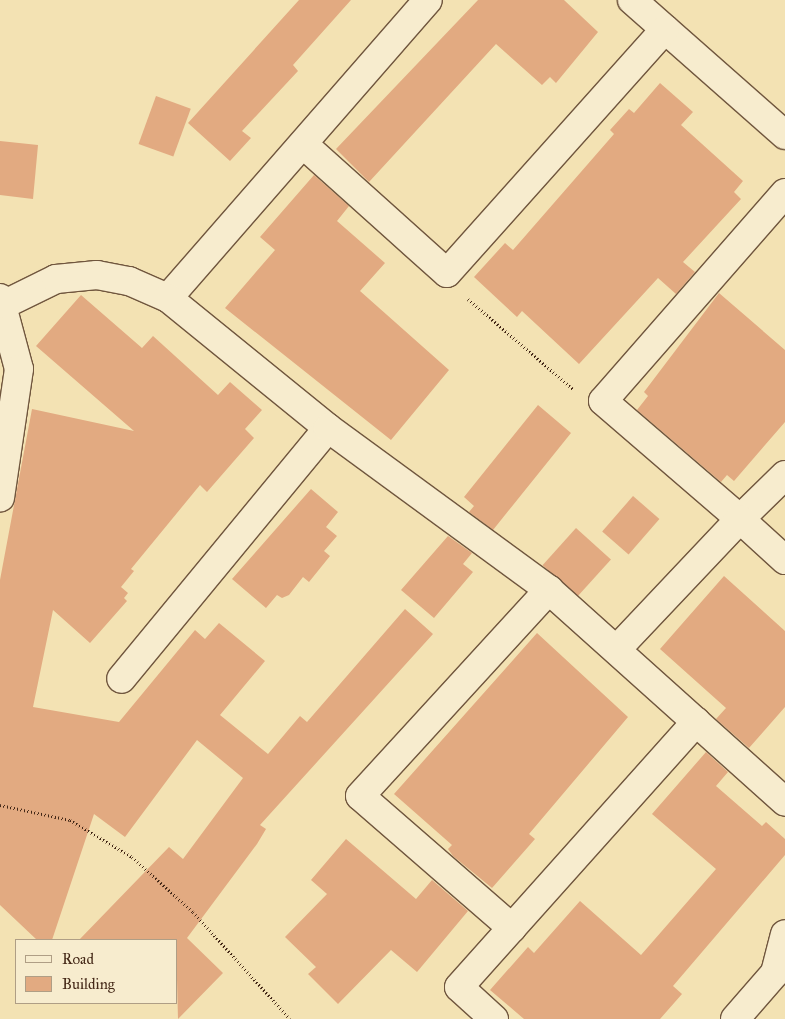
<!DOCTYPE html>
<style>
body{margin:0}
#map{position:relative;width:785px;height:1019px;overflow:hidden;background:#f3e2b3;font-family:"IM FELL Great Primer",serif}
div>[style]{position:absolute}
.building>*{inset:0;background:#e2aa81;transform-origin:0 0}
.path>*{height:3px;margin-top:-1.5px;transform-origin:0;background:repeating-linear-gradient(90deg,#442817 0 1px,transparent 0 3.5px)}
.roads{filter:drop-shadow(1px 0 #70563e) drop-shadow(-1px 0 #70563e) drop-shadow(0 1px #70563e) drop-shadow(0 -1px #70563e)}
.street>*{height:28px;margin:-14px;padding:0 14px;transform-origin:14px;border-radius:14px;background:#f7ecce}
span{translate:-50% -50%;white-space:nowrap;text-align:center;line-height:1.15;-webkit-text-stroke:5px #f7ecce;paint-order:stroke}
.legend{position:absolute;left:15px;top:939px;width:162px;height:65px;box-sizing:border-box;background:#f7ecce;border:1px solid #af9e85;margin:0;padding:6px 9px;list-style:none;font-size:15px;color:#442817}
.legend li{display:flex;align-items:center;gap:10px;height:25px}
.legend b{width:25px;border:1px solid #af9e85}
</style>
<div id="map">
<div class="building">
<i style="clip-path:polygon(299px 0,351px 0,293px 65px,298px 71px,242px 131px,251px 138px,230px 161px,188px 123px)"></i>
<i style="clip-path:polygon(478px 0,564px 0,598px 32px,556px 83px,550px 77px,542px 85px,496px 44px,369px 182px,336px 149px)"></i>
<i style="clip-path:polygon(660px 83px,693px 112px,681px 125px,743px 181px,734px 192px,741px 199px,683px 262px,695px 272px,676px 294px,658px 278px,579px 364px,522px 311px,517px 317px,474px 277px,505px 243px,513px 250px,614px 134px,610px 130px,629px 109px,634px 113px)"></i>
<i style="left:156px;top:96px;width:37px;height:51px;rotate:20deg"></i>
<i style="clip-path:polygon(0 141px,38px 145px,33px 199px,0 195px)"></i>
<i style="clip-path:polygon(314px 175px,349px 206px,337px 221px,385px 263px,360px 291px,449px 370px,391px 440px,225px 308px,275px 250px,260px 237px)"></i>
<i style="clip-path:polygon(719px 293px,785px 350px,785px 422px,734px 481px,727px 475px,721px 482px,637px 410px,648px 396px,644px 392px)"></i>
<i style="clip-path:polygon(81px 295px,142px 348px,153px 336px,218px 395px,230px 382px,262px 410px,245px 429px,254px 438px,207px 492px,200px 485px,131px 569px,134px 571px,121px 587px,128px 593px,124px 598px,127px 601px,90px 643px,53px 610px,33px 707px,119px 722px,195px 630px,205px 639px,219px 623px,265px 661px,220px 715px,268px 754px,300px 716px,307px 722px,405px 609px,433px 634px,260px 825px,266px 829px,257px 844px,187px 938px,223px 973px,178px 1019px,176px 940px,79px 940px,169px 847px,183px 859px,243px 778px,197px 740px,125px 837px,94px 814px,52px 940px,37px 940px,0 905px,0 580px,32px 409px,134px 431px,36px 346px)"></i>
<i style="clip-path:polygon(538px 405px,571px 433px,493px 530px,469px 512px,474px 506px,464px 497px)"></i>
<i style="clip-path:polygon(311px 489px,338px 512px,326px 527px,337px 536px,324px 551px,330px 556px,309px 582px,303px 577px,289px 595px,282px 598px,277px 595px,266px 608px,232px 579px)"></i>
<i style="left:633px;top:496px;width:35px;height:47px;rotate:41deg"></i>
<i style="left:576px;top:528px;width:47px;height:50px;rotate:42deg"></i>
<i style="clip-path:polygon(448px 536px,472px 553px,463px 564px,473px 572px,434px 618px,401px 590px)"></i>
<i style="clip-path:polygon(724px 576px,785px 631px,785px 707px,749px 748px,716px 719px,726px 708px,660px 649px)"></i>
<i style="clip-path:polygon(537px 633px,628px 717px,529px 834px,535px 839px,492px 888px,453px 856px,448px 849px,452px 845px,394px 794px)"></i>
<i style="clip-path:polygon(706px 752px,728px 772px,716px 786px,762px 826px,766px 822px,785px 839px,785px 855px,673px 986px,682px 994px,660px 1019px,524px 1019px,490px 990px,528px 947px,534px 953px,580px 901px,641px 955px,716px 869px,652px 814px)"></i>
<i style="clip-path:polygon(346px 839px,416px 899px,432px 880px,468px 911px,417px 972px,391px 950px,338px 1004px,308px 974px,316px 967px,285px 937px,327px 894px,311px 880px)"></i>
</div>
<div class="path">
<i style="left:468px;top:299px;width:138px;rotate:40.6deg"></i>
<i style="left:0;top:805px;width:72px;rotate:12.1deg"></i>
<i style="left:70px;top:820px;width:72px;rotate:30.8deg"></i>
<i style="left:132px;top:857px;width:82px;rotate:42deg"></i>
<i style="left:193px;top:912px;width:144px;rotate:47.8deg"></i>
</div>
<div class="roads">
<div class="street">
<i style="left:632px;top:0;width:204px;rotate:41.4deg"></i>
<i style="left:303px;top:144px;width:193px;rotate:41.9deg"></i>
<i style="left:447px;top:273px;width:327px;rotate:-48.2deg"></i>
<i style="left:785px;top:193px;width:276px;rotate:131.2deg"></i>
<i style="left:603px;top:401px;width:181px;rotate:40.7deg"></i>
<i style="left:740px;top:519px;width:63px;rotate:-44.4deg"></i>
<i style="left:0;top:298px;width:73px;rotate:75deg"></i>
<i style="left:19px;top:369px;width:130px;rotate:98.4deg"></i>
<i style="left:168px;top:298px;width:395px;rotate:-48.9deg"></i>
<i style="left:5px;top:304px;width:57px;rotate:-26.1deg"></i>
<i style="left:56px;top:279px;width:41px;rotate:-5.6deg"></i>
<i style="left:97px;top:275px;width:33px;rotate:11deg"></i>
<i style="left:129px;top:281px;width:43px;rotate:23.6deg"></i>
<i style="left:168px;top:298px;width:206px;rotate:39.1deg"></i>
<i style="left:328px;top:428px;width:325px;rotate:129.5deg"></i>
<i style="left:328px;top:428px;width:274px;rotate:36.2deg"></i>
<i style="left:549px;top:590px;width:317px;rotate:41.9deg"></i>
<i style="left:617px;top:649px;width:179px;rotate:-46.6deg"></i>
<i style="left:740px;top:519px;width:61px;rotate:42.3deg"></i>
<i style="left:512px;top:928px;width:201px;rotate:-139deg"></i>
<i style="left:360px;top:796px;width:280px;rotate:-47.5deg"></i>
<i style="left:494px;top:1019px;width:47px;rotate:-137.6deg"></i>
<i style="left:459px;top:987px;width:356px;rotate:-48.2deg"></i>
<i style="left:735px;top:1019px;width:61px;rotate:-49deg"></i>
<i style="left:775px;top:973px;width:40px;rotate:-75.6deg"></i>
</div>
</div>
<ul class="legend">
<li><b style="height:6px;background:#f7ecce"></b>Road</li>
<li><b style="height:14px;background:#e2aa81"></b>Building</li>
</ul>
</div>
